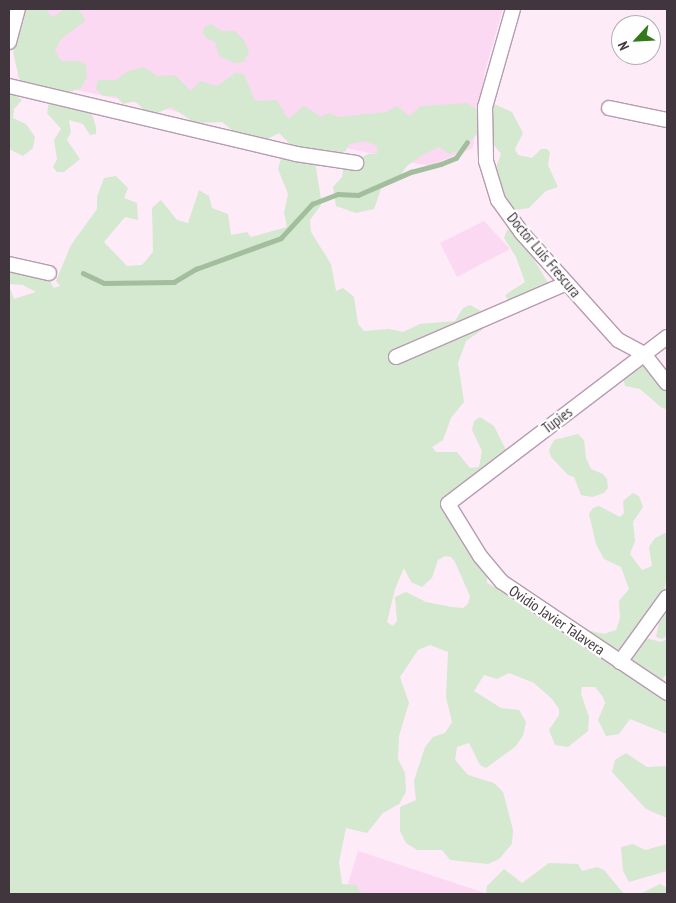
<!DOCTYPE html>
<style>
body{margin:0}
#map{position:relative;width:676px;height:903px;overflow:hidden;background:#fdebf8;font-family:"PT Sans Narrow",sans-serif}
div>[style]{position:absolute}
.built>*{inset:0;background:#fcd9f2}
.green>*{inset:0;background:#d5e8d0}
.stream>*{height:4.5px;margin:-2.25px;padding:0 2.25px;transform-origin:2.25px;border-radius:2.25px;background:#a3be9c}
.roads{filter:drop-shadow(1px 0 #b69caf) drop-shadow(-1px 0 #b69caf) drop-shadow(0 1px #b69caf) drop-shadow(0 -1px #b69caf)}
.street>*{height:14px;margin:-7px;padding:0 7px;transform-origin:7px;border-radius:7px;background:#fff}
span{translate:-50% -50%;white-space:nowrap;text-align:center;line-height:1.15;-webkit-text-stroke:4.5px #fefefe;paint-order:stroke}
.street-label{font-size:15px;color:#41363e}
.frame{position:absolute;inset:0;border:10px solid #41363e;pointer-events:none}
.north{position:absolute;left:611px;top:15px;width:50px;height:50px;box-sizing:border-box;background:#fefefe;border:1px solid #b2aeb1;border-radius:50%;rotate:245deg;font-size:14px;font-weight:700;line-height:20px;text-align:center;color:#41363e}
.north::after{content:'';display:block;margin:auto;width:18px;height:22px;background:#33781b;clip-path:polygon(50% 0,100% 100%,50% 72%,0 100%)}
</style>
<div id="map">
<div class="built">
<i style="clip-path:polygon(33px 9px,503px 9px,485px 71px,473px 148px,429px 166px,17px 77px)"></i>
<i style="clip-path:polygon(484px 221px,510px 249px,457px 277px,440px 243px)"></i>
<i style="clip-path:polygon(358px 851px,488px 894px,345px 894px)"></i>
</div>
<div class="green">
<i style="clip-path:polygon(23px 9px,49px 9px,48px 13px,53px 17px,65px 9px,77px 9px,83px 15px,85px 21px,61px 39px,55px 50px,61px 61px,79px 61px,86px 65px,87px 77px,81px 88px,69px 92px,20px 82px,13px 52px,24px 20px)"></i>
<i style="clip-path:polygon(211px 24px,222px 31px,235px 31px,244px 40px,249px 51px,244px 62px,234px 63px,219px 56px,215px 42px,206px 38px,203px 33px,205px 26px)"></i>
<i style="clip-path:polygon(144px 67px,157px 76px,175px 75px,191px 91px,200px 81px,217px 86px,235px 73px,244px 74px,255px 101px,277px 100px,288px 119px,304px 106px,321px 117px,329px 113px,338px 117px,386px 112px,397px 106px,409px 116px,421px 106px,467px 103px,478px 110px,480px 132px,458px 151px,449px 154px,439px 147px,422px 155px,407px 166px,399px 177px,382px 186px,374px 209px,356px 213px,336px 206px,333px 187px,342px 177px,344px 167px,368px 154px,377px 154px,377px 146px,365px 141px,349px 144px,346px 151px,333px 154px,291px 145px,279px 133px,264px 141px,242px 138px,222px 122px,195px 123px,171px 107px,155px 114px,146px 112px,135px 101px,123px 104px,116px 96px,103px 96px,96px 89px,98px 80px,116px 80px,128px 71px)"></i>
<i style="clip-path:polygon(9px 91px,22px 100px,14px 109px,13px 118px,26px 124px,35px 137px,33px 148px,23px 156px,9px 149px)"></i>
<i style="clip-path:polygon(49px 102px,91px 111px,96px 127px,96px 134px,90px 135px,83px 124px,69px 120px,71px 132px,67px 140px,80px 159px,64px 172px,57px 172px,53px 167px,57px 159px,54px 140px,61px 129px,47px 113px)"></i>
<i style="clip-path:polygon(494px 104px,512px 112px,523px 133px,515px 149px,518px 155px,532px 158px,541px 149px,547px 149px,550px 153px,548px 165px,558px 187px,546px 191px,529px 208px,515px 210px,506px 203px,496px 167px,501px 154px,489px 139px,489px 107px)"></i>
<i style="clip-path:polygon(evenodd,282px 156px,315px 162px,321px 199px,321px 205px,310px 220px,311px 232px,331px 264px,336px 291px,343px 288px,354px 297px,358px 324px,364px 331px,389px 329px,403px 332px,420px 324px,455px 321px,463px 308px,470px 305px,481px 311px,484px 317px,482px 330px,466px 341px,458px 363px,464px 402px,451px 418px,443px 440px,432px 447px,436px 452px,457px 452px,470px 468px,479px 467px,482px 451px,472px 430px,474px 421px,480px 417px,494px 426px,506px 450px,505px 456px,452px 497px,487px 571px,487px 583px,586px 630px,604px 634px,616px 630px,620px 618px,619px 601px,629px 589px,621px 567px,604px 559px,596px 544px,589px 514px,593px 508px,599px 506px,620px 517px,624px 513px,623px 501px,633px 493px,639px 496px,643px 507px,633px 522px,635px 541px,630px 554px,642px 570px,652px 566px,649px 547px,655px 538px,667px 532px,667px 574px,663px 598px,648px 609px,642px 637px,661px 642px,667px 639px,667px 674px,663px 678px,667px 687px,667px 734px,630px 719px,619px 734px,606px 736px,598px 720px,605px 703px,603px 697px,595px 687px,582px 687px,581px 694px,589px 717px,588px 731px,568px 747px,555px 745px,549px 730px,559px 715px,559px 709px,552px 699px,534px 683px,509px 673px,497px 679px,484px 675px,474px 691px,501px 708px,519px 710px,526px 722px,523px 736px,515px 747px,486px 768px,480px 765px,469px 743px,457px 747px,455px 760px,468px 775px,494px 783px,503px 792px,513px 830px,512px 844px,499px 859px,488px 864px,450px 860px,442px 850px,417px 850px,406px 843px,400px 831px,400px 807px,416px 800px,414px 781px,425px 747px,433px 737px,445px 733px,452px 722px,446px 697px,448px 652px,430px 645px,418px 650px,400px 677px,409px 703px,399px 736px,398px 759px,405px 773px,406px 792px,399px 804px,383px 813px,367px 833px,346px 828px,339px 862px,342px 884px,356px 885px,362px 894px,9px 894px,9px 286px,14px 299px,36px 292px,23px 285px,9px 284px,9px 271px,49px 280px,54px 288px,60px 286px,56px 281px,71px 245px,97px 209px,97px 197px,104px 178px,116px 176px,128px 188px,124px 198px,137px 203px,138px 220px,125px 217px,104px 242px,127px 266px,142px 265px,153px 252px,152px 208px,161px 200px,177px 220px,188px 223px,199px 190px,209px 196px,212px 208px,228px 214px,231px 235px,247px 232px,251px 237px,287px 227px,284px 213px,288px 194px,278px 169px,282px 156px,445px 556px,451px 557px,455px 562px,470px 596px,468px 604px,463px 608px,452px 607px,426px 602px,406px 592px,395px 597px,397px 621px,393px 626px,387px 622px,395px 589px,404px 568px,411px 582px,422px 587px,432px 578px,438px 560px,445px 556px)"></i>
<i style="clip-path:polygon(507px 230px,513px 230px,522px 240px,550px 286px,510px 303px,505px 295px,525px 282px,516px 257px,504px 238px)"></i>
<i style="clip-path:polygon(639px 362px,667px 379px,667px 409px,662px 408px,640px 389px,625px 386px,621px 368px)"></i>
<i style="clip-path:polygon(578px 434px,584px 440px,586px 458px,591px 469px,603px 474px,607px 479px,608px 488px,604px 493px,592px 497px,581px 495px,574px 477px,568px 475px,551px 457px,549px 450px,554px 440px)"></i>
<i style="clip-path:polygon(667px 606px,667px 636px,662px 639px,656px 637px,661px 613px)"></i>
<i style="clip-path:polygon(626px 753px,647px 767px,667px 766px,667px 818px,646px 809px,612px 772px,615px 760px)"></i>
<i style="clip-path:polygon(633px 844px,645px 850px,667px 844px,667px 871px,629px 882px,623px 871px,621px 847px)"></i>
<i style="clip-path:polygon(549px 863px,578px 864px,582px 871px,597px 867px,604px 870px,624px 894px,486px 894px,487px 886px,504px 869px,522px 883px)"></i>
<i style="clip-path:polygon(660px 884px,667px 888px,667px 894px,640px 894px)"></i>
</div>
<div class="stream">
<i style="left:83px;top:273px;width:23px;rotate:25deg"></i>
<i style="left:104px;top:283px;width:70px;rotate:-0.8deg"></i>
<i style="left:174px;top:282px;width:26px;rotate:-31deg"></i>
<i style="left:196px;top:269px;width:90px;rotate:-20deg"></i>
<i style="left:281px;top:238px;width:46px;rotate:-47.6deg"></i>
<i style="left:312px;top:204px;width:28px;rotate:-21deg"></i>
<i style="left:338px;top:194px;width:20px;rotate:3deg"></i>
<i style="left:358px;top:195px;width:58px;rotate:-23.5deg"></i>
<i style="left:411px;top:172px;width:31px;rotate:-15deg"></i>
<i style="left:441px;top:164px;width:16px;rotate:-22deg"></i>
<i style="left:456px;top:158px;width:19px;rotate:-55deg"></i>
</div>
<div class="roads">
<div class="street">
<i style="left:513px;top:9px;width:102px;rotate:105.9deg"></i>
<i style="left:485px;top:107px;width:54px;rotate:88.9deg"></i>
<i style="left:486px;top:161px;width:41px;rotate:72.9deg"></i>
<i style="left:498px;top:200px;width:39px;rotate:54deg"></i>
<i style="left:521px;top:232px;width:145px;rotate:48.1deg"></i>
<i style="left:618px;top:340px;width:30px;rotate:28deg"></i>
<i style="left:644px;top:354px;width:37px;rotate:52deg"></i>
<i style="left:9px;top:42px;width:34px;rotate:-75deg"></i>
<i style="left:9px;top:86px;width:295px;rotate:13.3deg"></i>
<i style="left:296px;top:154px;width:61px;rotate:8.5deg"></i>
<i style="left:609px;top:108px;width:59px;rotate:11.7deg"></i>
<i style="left:9px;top:264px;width:41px;rotate:12.7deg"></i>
<i style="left:667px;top:337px;width:275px;rotate:142.7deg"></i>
<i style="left:448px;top:504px;width:61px;rotate:58.4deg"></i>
<i style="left:480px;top:556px;width:34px;rotate:50deg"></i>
<i style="left:502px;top:582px;width:199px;rotate:33.9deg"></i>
<i style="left:396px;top:357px;width:186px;rotate:-23.4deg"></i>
<i style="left:620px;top:662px;width:80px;rotate:-54.1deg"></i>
</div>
</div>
<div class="street-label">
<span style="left:544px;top:255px;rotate:50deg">Doctor Luis Frescura</span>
<span style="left:557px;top:420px;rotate:-37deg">Tupies</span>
<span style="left:557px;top:620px;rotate:34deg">Ovidio Javier Talavera</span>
</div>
<div class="frame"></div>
<div class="north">N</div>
</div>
